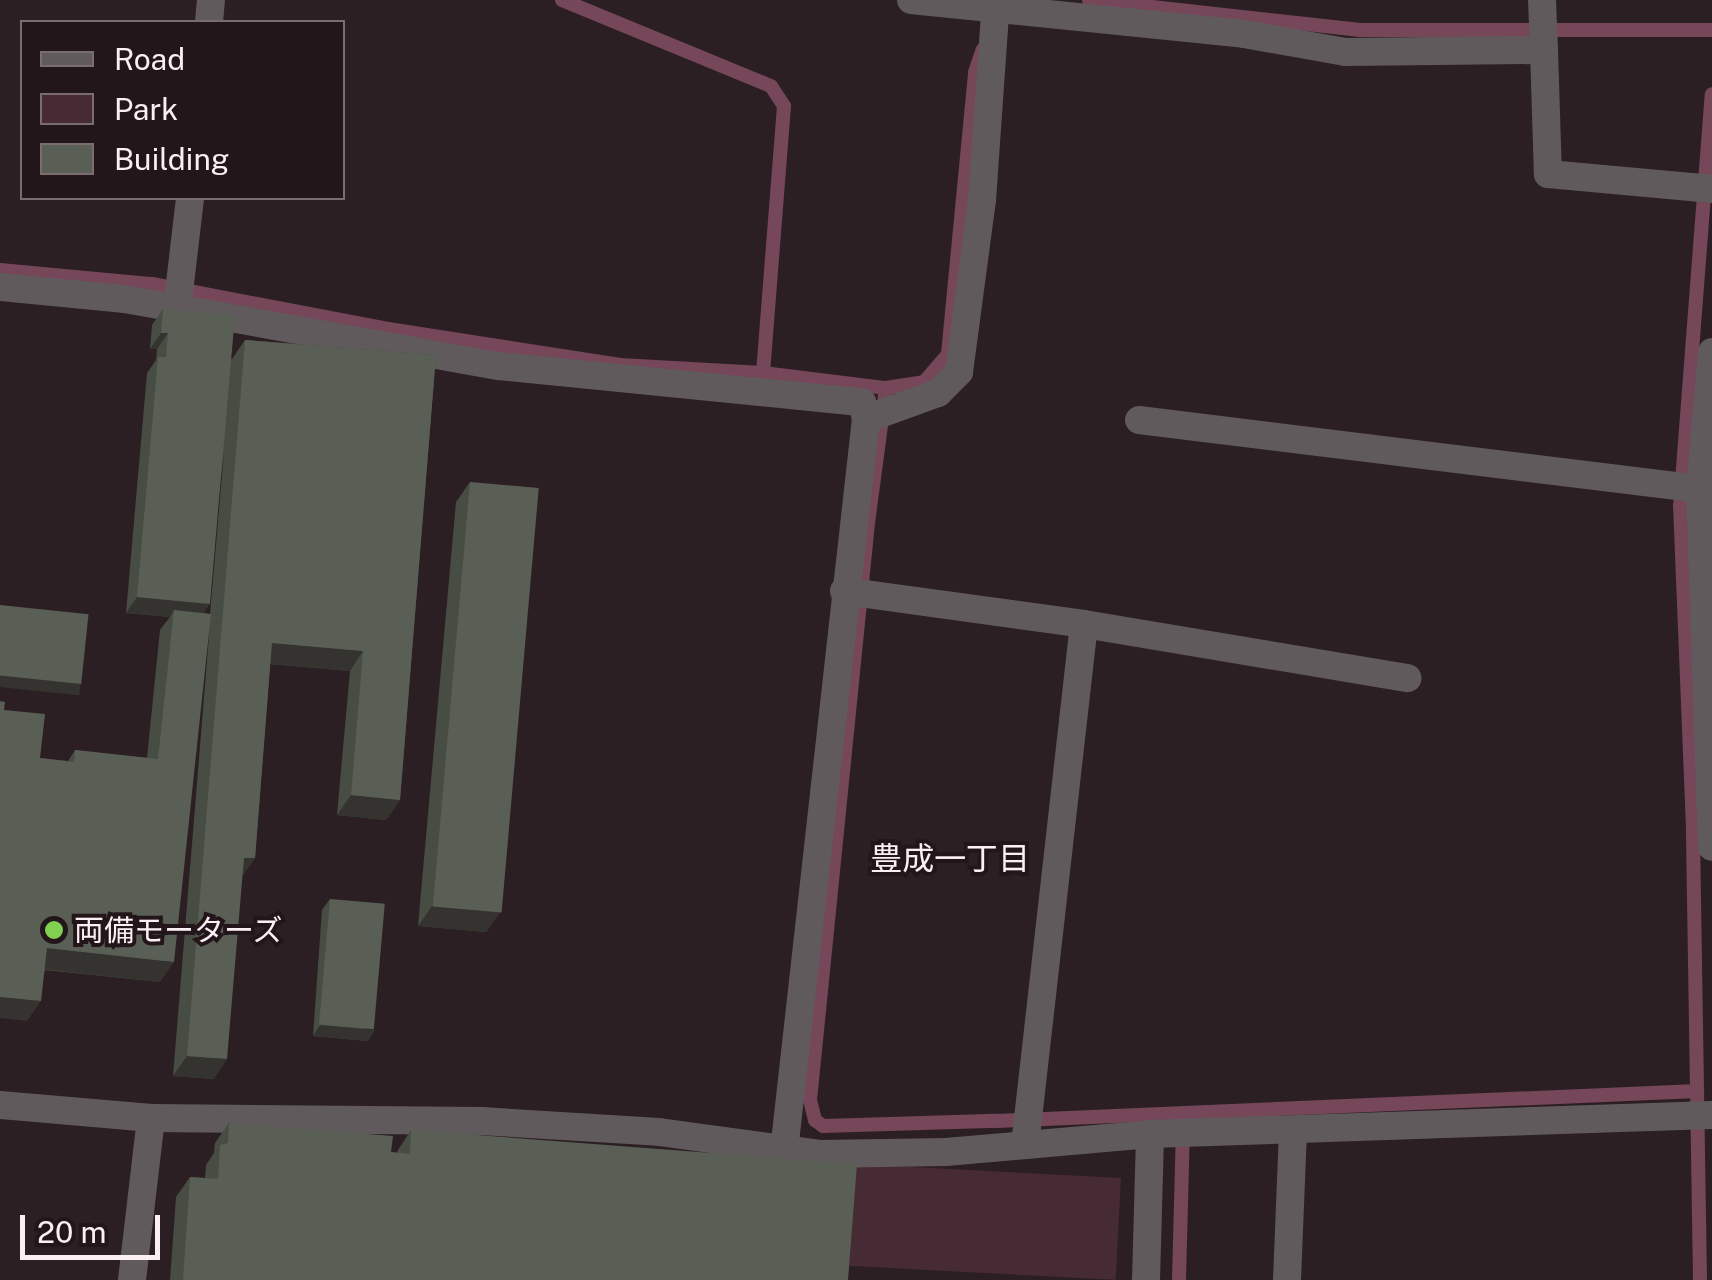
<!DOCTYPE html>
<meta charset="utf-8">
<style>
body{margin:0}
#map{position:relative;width:1712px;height:1280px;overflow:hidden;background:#2c1f24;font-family:"Public Sans","Noto Sans JP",sans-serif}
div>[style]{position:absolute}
.green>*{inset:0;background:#462a34;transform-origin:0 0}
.stream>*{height:14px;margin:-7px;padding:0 7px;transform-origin:7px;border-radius:7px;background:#754758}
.minor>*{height:28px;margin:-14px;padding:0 14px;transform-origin:14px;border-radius:14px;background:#615a5c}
.wall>*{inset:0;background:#474d43}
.shaded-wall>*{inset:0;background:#34332f;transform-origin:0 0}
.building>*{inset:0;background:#5a5f56;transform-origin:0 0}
.dots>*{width:28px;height:28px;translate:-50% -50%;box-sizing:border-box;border:5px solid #23161a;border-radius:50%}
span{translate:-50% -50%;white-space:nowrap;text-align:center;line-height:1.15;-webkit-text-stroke:8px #23161a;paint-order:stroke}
.poi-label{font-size:30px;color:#faf0f3}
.left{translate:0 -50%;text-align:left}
.neighbourhood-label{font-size:32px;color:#faf0f3}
.legend{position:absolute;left:20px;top:20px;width:325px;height:180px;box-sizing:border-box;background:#23161a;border:2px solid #796d71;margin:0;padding:12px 18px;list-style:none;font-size:30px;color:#faf0f3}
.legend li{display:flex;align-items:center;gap:20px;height:50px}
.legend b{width:50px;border:2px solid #796d71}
.scale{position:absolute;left:20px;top:1215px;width:140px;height:45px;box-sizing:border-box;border:5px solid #faf0f3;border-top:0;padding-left:12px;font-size:30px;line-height:35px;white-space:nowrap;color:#faf0f3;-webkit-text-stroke:8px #23161a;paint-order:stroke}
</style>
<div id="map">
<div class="green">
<i style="left:1121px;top:1178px;width:102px;height:273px;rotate:93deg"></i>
</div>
<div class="stream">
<i style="left:562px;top:0;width:226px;rotate:22.4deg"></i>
<i style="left:771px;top:86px;width:24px;rotate:57deg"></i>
<i style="left:784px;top:106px;width:268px;rotate:94.5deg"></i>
<i style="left:1089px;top:0;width:273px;rotate:6.3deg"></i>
<i style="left:1360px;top:30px;width:352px"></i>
<i style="left:0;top:270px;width:153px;rotate:5.3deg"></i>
<i style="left:152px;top:284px;width:240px;rotate:10.8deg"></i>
<i style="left:388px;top:329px;width:235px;rotate:8.8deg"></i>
<i style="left:620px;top:365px;width:143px;rotate:3.2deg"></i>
<i style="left:763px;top:373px;width:124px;rotate:7deg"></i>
<i style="left:886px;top:388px;width:38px;rotate:-9deg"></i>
<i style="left:924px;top:382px;width:37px;rotate:-49deg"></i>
<i style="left:948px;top:354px;width:283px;rotate:-84.5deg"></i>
<i style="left:975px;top:72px;width:24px;rotate:-71deg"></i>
<i style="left:886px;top:388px;width:136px;rotate:97.6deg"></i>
<i style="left:868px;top:523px;width:580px;rotate:95.74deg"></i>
<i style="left:810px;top:1100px;width:21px;rotate:76deg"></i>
<i style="left:815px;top:1120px;width:10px;rotate:37deg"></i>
<i style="left:823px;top:1126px;width:173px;rotate:-1.7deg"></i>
<i style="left:996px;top:1121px;width:702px;rotate:-2.45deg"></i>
<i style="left:1179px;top:1280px;width:149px;rotate:-88.5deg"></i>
<i style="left:1700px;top:1280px;width:452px;rotate:-90.9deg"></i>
<i style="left:1693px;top:828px;width:321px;rotate:-92.3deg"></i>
<i style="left:1680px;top:507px;width:414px;rotate:-85.6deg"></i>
</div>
<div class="minor">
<i style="left:911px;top:0;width:335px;rotate:5.8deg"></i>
<i style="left:1244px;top:34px;width:103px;rotate:10.1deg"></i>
<i style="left:1345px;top:52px;width:199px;rotate:-0.6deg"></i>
<i style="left:1544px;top:50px;width:124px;rotate:88.2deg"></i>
<i style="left:1548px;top:174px;width:165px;rotate:5.2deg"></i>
<i style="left:1542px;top:0;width:50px;rotate:87.7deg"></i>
<i style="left:209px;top:22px;width:22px;rotate:-85deg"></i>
<i style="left:0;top:287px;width:126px;rotate:5.5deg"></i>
<i style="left:125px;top:299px;width:380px;rotate:10.2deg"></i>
<i style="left:499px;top:366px;width:365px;rotate:5.7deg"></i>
<i style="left:862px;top:402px;width:17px;rotate:77deg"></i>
<i style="left:177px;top:309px;width:112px;rotate:-83.3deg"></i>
<i style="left:1712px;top:352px;width:138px;rotate:95deg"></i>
<i style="left:1700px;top:489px;width:358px;rotate:88.1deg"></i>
<i style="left:1139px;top:420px;width:565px;rotate:7.01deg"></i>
<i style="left:844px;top:591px;width:242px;rotate:7.8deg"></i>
<i style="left:1084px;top:624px;width:328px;rotate:9.5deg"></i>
<i style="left:0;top:1105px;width:152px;rotate:4.9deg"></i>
<i style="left:151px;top:1118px;width:330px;rotate:0.5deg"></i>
<i style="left:481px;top:1121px;width:178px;rotate:3.5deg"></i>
<i style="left:659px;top:1132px;width:162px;rotate:7.8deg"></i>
<i style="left:819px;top:1154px;width:127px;rotate:-0.9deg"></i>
<i style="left:946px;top:1152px;width:205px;rotate:-5deg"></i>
<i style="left:1150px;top:1134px;width:562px;rotate:-1.94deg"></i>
<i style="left:1025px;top:1145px;width:524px;rotate:-83.54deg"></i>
<i style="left:784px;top:1151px;width:737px;rotate:-83.61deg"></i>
<i style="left:866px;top:419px;width:77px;rotate:-19.9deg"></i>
<i style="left:938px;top:393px;width:30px;rotate:-45deg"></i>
<i style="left:959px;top:372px;width:174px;rotate:-82.4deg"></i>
<i style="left:982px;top:200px;width:200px;rotate:-86deg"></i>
<i style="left:132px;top:1280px;width:163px;rotate:-83.3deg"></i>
<i style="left:1146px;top:1280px;width:146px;rotate:-88.4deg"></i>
<i style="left:1287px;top:1280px;width:150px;rotate:-87.7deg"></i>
</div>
<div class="wall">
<i style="clip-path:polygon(evenodd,163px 309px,232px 359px,245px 340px,436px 355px,400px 800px,386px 820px,337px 815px,350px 671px,270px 664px,255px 858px,242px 876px,214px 1079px,173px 1076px,210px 624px,160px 982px,45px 970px,27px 1021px,4px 710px,40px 758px,68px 761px,75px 750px,147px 758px,160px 630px,170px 617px,126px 613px,147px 373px,156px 360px,157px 349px,150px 349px,152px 325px,163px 309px,224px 452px,210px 614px,204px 613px,224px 452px)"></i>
<i style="clip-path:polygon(470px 482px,500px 912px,486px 932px,418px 926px,456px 502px)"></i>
<i style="clip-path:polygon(330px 899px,368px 1041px,313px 1036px,322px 910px)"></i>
<i style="clip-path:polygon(229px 1123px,397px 1153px,398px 1150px,411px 1130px,848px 1280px,170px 1280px,176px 1197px,190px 1177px,205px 1178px,206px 1165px,214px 1153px,215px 1143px)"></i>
</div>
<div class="shaded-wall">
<i style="clip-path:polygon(161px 333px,168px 333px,157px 349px,150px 349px)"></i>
<i style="clip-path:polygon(137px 597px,210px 604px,199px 620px,174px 610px,170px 617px,126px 613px)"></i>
<i style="clip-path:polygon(272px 643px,363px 651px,350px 671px,258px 663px)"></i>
<i style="left:0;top:675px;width:81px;height:12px;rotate:6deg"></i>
<i style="clip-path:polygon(351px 795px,400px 800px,386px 820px,337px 815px)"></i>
<i style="clip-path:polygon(244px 858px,255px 858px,241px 878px)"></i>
<i style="clip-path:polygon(432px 906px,500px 912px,486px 932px,418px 926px)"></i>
<i style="clip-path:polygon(47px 948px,174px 962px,160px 982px,33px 968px)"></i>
<i style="clip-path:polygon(0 997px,41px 1001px,27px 1021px,0 1018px)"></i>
<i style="clip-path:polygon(320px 1025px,375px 1030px,368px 1041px,313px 1036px)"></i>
<i style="clip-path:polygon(187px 1056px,227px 1059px,214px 1079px,173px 1076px)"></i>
</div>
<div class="building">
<i style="clip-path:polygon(163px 309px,235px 315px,210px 604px,137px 597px,158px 357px,166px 357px,168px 333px,161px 333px)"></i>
<i style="clip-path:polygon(245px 340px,436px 355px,400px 800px,351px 795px,363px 651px,272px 643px,255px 858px,244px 858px,227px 1059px,187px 1056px)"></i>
<i style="left:470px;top:482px;width:69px;height:426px;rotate:5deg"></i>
<i style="left:0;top:605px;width:89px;height:70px;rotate:6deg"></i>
<i style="clip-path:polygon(174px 610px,211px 614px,174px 962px,47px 948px,41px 1001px,0 997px,0 701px,5px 702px,4px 710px,45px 714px,40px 758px,74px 762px,75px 750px,158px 759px)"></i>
<i style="left:330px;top:899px;width:55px;height:126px;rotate:5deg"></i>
<i style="clip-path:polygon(229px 1123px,393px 1136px,391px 1152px,410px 1154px,411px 1130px,857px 1164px,848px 1280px,183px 1280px,190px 1177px,218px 1179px,220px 1145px,228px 1143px)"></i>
</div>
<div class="dots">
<i style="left:54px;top:930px;background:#82d04f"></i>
</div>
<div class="poi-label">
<span class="left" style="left:74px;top:930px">両備モーターズ</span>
</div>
<div class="neighbourhood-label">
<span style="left:950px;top:859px">豊成一丁目</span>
</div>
<ul class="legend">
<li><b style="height:12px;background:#615a5c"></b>Road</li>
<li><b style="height:28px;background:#462a34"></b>Park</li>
<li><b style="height:28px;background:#5a5f56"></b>Building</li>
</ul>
<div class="scale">20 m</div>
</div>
